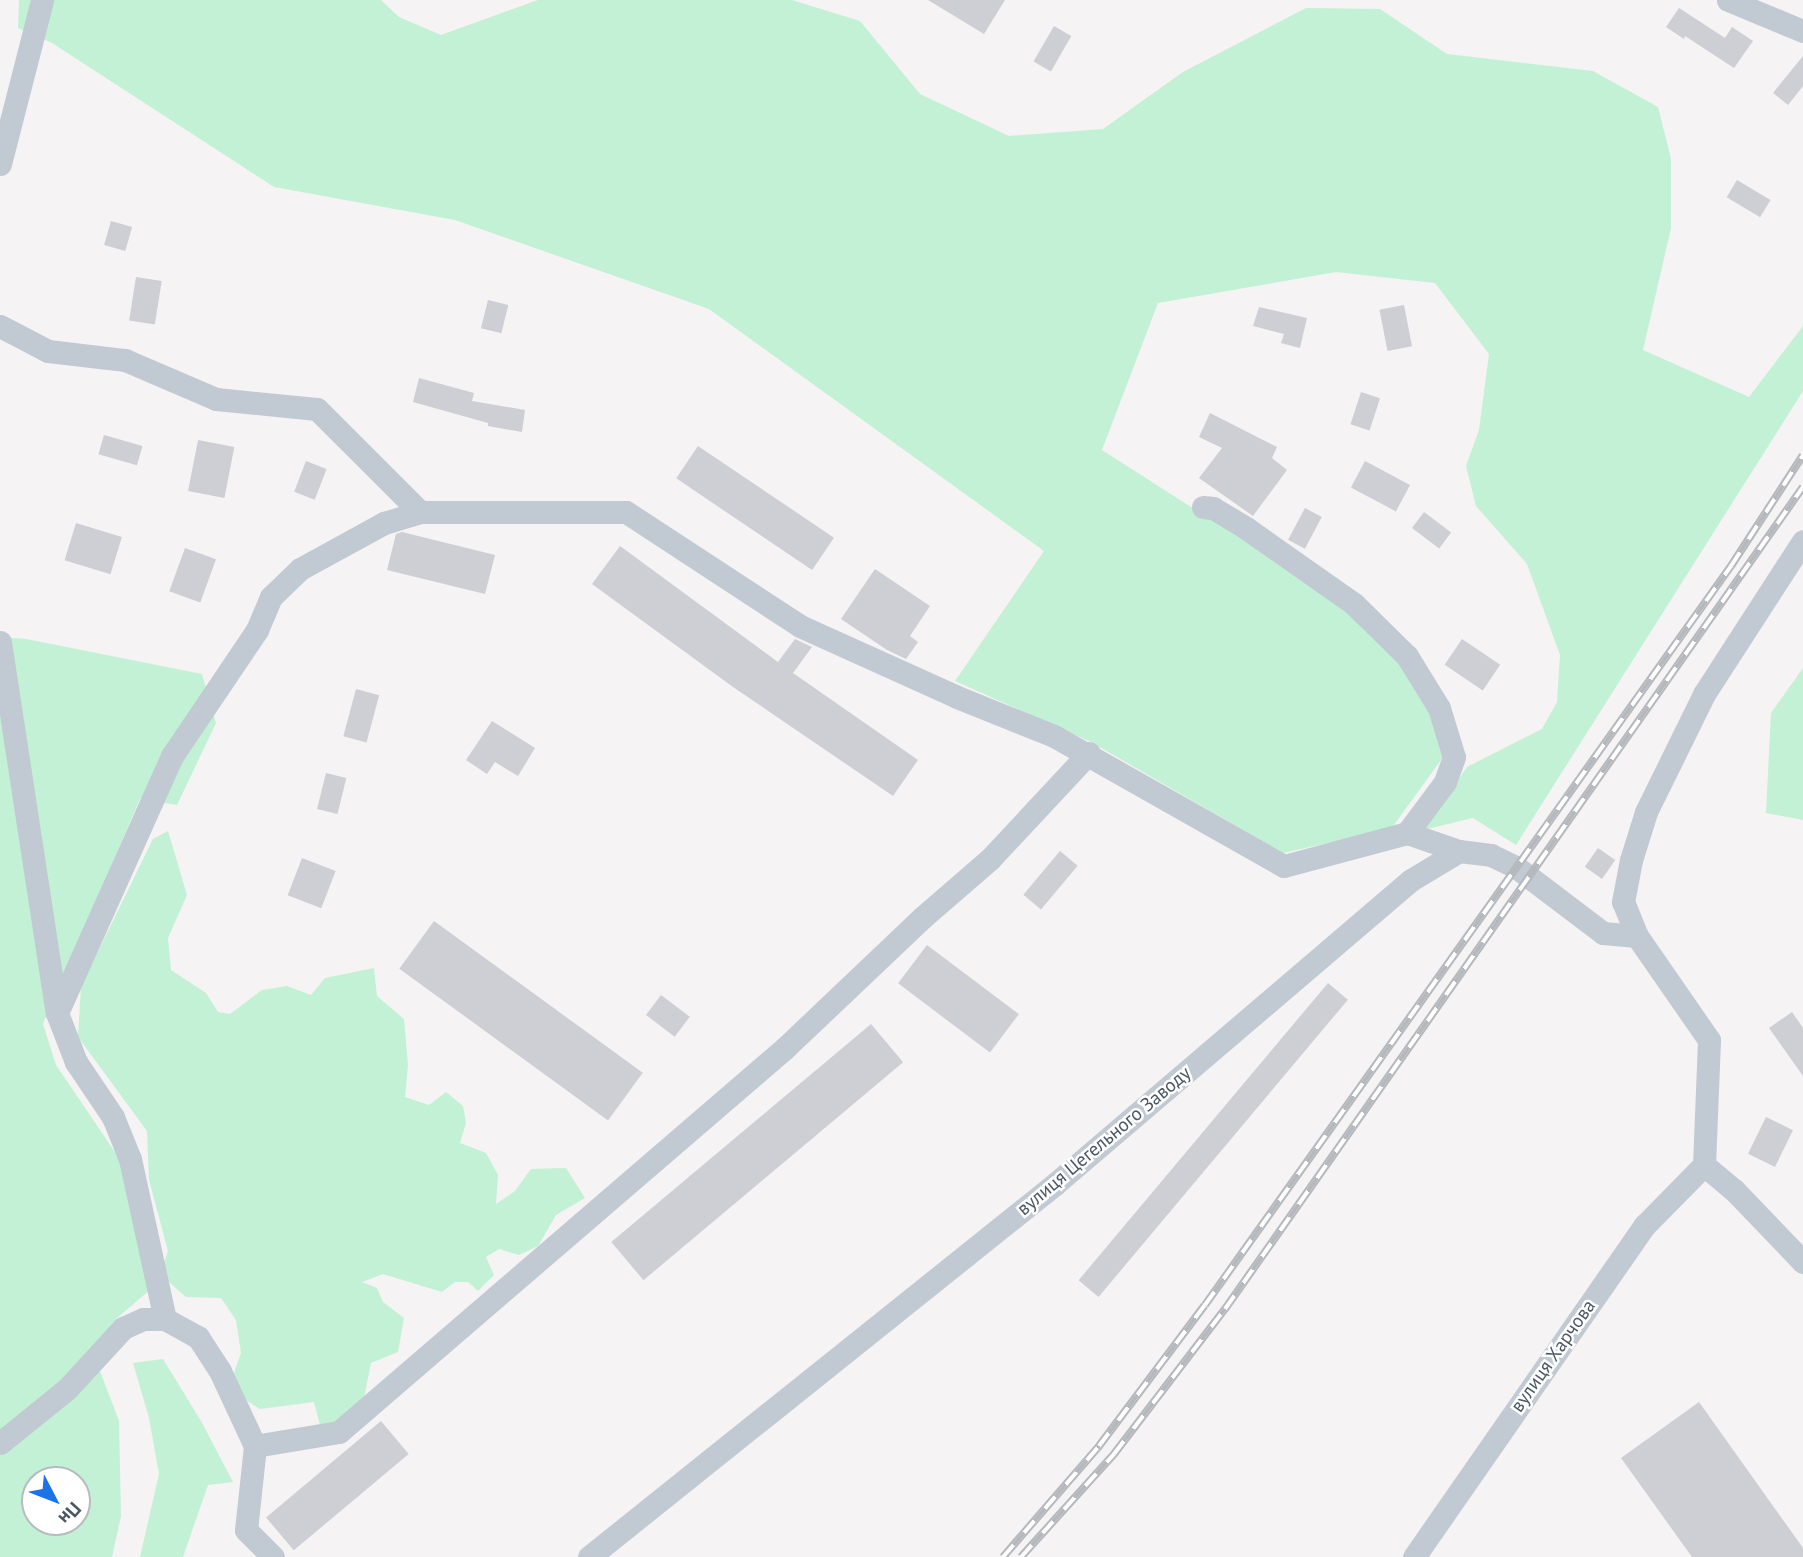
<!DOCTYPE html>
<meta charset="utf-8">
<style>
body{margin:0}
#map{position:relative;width:1803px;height:1557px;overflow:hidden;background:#f5f3f3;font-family:"PT Sans",sans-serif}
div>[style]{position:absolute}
.green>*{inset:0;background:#c3f1d5}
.building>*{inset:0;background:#cdcfd5;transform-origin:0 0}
.minor>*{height:23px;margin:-11.5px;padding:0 11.5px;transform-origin:11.5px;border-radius:11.5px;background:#c1cad2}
.rail>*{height:8px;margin-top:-4px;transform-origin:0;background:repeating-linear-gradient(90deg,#fff 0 16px,#b5b8bd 0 32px);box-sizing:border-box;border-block:2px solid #b5b8bd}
span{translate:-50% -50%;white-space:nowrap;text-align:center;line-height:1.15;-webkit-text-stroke:5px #fff;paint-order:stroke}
.street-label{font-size:19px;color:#4a5661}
.north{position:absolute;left:21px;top:1466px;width:70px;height:70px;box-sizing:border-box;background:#fff;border:2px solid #b7bbc0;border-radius:50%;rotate:132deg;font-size:19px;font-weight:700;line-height:28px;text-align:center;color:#4a5661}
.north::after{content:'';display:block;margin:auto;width:24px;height:32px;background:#1a73e8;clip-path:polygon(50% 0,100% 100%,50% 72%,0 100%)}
</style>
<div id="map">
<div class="green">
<i style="clip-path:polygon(19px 0,381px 0,399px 17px,441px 35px,538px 0,792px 0,860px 21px,920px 94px,1009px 136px,1103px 129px,1183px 72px,1306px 8px,1380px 9px,1447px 54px,1593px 71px,1658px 107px,1671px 159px,1671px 228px,1643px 350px,1749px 397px,1803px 326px,1803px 391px,1516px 845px,1473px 818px,1423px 830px,1467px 767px,1542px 729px,1557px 702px,1560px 655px,1527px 564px,1476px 506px,1466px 466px,1479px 430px,1489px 354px,1435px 283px,1336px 272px,1158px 303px,1102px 450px,1191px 507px,1243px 533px,1345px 608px,1400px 663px,1428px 710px,1444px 756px,1391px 829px,1283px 853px,1091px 742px,955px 681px,1044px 551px,709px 309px,455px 220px,274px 187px,52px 43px,18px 28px)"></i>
<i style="clip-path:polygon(evenodd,0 637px,26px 639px,202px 674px,216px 723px,177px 805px,140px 799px,43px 1024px,56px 1065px,119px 1158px,151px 1289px,117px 1318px,92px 1350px,119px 1421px,121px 1516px,112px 1557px,0 1557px,0 637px,35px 1480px,77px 1480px,77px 1522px,35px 1522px,35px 1480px)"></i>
<i style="clip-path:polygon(1803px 668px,1803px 820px,1766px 813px,1771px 713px)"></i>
<i style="clip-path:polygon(168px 831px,187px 895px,168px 938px,171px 970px,206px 993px,218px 1012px,230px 1014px,262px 990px,287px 986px,311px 995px,325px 978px,374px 968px,377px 996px,404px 1019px,408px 1065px,405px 1097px,429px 1105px,446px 1092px,463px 1106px,466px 1123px,460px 1143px,486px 1153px,498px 1175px,496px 1204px,515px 1191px,531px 1169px,566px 1168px,585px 1198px,556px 1215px,538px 1246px,519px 1255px,499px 1249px,486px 1257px,494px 1275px,478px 1291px,468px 1282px,455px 1282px,442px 1292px,383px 1274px,362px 1282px,377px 1288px,383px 1302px,404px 1318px,398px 1352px,371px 1363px,364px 1398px,338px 1423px,320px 1425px,314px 1402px,260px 1409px,241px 1397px,234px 1373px,241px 1353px,236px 1320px,221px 1298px,186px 1297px,160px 1274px,168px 1251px,149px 1180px,147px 1131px,78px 1037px,81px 986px,153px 839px)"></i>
<i style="clip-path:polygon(163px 1359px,201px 1421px,233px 1482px,208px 1485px,183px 1557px,140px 1557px,159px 1474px,149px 1418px,133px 1363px)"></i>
</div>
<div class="building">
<i style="clip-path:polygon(928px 0,1005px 0,984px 34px)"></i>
<i style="clip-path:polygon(1679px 8px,1725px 38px,1732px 27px,1753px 41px,1734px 68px,1685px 36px,1684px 39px,1666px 27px)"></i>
<i style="left:1054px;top:26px;width:20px;height:41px;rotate:30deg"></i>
<i style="clip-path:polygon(1803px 56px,1803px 86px,1788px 105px,1773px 93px)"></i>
<i style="left:1737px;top:180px;width:39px;height:20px;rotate:31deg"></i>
<i style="left:111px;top:221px;width:22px;height:25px;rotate:16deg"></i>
<i style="left:136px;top:277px;width:26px;height:44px;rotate:9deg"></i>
<i style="left:488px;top:300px;width:21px;height:29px;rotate:14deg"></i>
<i style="left:1404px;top:305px;width:42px;height:25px;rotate:79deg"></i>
<i style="clip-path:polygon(1259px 307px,1307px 318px,1300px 348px,1281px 343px,1284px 334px,1253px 326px)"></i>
<i style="clip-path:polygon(419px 378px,474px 393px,472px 401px,525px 410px,522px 432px,488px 426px,488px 423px,413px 402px)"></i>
<i style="left:1361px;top:392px;width:20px;height:34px;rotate:18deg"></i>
<i style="clip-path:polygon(1210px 413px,1277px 447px,1272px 458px,1287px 470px,1253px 516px,1199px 478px,1222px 448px,1199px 437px)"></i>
<i style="left:104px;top:435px;width:40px;height:20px;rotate:16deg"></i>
<i style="left:198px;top:440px;width:37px;height:52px;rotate:11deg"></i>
<i style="left:698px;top:446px;width:164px;height:39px;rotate:34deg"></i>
<i style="left:306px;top:461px;width:22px;height:33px;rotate:21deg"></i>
<i style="left:1365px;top:461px;width:51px;height:30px;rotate:28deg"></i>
<i style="left:1305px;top:508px;width:19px;height:36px;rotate:28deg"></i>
<i style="left:1424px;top:512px;width:34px;height:20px;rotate:37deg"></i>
<i style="left:76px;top:523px;width:48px;height:39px;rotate:17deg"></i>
<i style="clip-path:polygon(402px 532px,495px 555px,485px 594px,387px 570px,396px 534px)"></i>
<i style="clip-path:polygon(620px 546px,778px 662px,795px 639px,812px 647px,793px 673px,918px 760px,893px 796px,733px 687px,592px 584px)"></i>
<i style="left:185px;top:548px;width:33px;height:46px;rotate:20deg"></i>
<i style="clip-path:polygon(875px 569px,930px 606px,910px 636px,918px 642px,906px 659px,887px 650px,841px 619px)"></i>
<i style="left:1462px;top:639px;width:46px;height:31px;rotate:34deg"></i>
<i style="left:356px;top:689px;width:24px;height:49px;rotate:15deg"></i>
<i style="clip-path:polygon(492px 721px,535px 748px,518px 776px,495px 762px,487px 774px,466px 760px)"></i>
<i style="left:326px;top:773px;width:21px;height:37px;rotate:14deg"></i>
<i style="left:1598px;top:848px;width:21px;height:23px;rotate:35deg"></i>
<i style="left:1060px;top:851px;width:23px;height:57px;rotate:40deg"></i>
<i style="left:302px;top:858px;width:36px;height:40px;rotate:21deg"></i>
<i style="left:434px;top:921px;width:258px;height:59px;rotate:36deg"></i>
<i style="left:927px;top:945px;width:115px;height:48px;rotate:37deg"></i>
<i style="left:1328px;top:983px;width:26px;height:388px;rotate:40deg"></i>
<i style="left:661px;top:995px;width:36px;height:25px;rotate:37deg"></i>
<i style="clip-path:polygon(1792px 1012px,1803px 1028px,1803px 1076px,1769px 1028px)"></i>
<i style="left:871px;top:1024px;width:50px;height:339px;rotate:50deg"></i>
<i style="left:1766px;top:1117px;width:30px;height:41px;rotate:26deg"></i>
<i style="clip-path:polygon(1699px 1402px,1803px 1548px,1803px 1557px,1692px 1557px,1621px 1458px)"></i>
<i style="left:381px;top:1421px;width:43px;height:150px;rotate:50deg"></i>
</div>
<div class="minor">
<i style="left:1728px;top:0;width:81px;rotate:22.5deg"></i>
<i style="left:0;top:164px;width:169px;rotate:-75.6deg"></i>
<i style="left:0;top:326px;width:54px;rotate:27.5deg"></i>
<i style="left:48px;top:351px;width:78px;rotate:6.7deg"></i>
<i style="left:125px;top:360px;width:99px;rotate:23.2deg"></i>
<i style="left:216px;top:399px;width:101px;rotate:5.7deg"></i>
<i style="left:317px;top:409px;width:146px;rotate:45deg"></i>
<i style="left:1203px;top:507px;width:10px;rotate:6deg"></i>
<i style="left:1213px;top:508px;width:39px;rotate:31deg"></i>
<i style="left:1246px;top:528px;width:132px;rotate:35.1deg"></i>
<i style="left:1354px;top:604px;width:74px;rotate:44.5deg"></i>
<i style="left:1407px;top:656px;width:61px;rotate:58.4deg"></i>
<i style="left:1439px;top:708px;width:51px;rotate:73deg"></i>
<i style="left:1454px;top:757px;width:27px;rotate:110deg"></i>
<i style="left:1445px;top:782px;width:64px;rotate:126.7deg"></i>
<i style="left:1407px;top:833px;width:55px;rotate:19.1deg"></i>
<i style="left:0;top:642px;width:375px;rotate:81.3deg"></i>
<i style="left:57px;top:1013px;width:53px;rotate:68.8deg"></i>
<i style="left:76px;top:1062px;width:66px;rotate:56.1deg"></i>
<i style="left:113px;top:1117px;width:45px;rotate:68deg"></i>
<i style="left:130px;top:1159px;width:164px;rotate:77.7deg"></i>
<i style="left:57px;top:1013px;width:282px;rotate:-65.9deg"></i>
<i style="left:172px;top:756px;width:152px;rotate:-56deg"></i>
<i style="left:257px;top:630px;width:36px;rotate:-67deg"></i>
<i style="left:271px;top:597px;width:40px;rotate:-44deg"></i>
<i style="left:300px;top:569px;width:96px;rotate:-28.7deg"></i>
<i style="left:384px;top:523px;width:38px;rotate:-17deg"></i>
<i style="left:420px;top:512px;width:206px"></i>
<i style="left:626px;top:512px;width:208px;rotate:33.2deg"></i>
<i style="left:800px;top:626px;width:172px;rotate:24.3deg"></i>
<i style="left:957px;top:697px;width:105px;rotate:21.9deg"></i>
<i style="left:1054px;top:736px;width:264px;rotate:29.5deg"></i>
<i style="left:1284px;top:866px;width:127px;rotate:-15deg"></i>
<i style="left:1704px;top:1165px;width:125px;rotate:-87.7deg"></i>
<i style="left:1709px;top:1040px;width:126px;rotate:-124.7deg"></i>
<i style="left:1637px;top:936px;width:37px;rotate:-112deg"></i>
<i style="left:1623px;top:902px;width:43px;rotate:-79.2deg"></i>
<i style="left:1631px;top:860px;width:50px;rotate:-72.6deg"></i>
<i style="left:1646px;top:812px;width:131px;rotate:-63.8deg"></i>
<i style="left:1704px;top:694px;width:182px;rotate:-57.1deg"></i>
<i style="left:1704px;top:1165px;width:39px;rotate:40deg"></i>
<i style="left:1734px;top:1190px;width:100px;rotate:46.2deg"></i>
<i style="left:0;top:1443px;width:86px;rotate:-38.9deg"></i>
<i style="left:67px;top:1389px;width:83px;rotate:-47.4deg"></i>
<i style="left:123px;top:1328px;width:22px;rotate:-24deg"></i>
<i style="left:143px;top:1319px;width:22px"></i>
<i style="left:165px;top:1319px;width:38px;rotate:29deg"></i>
<i style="left:198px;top:1337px;width:40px;rotate:57.1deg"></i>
<i style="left:220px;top:1371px;width:83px;rotate:65deg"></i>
<i style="left:255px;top:1446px;width:84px;rotate:96.1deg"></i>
<i style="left:246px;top:1530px;width:38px;rotate:45deg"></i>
<i style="left:255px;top:1446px;width:85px;rotate:-9.5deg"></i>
<i style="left:339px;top:1432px;width:589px;rotate:-40.73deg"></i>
<i style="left:785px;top:1048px;width:190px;rotate:-43.5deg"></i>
<i style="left:923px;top:917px;width:89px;rotate:-40.9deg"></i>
<i style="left:990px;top:859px;width:145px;rotate:-47deg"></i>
<i style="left:589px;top:1557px;width:597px;rotate:-38.67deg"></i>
<i style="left:1055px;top:1184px;width:468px;rotate:-40.5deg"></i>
<i style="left:1411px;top:880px;width:56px;rotate:-31.1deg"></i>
<i style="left:1459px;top:851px;width:32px;rotate:7deg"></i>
<i style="left:1491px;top:855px;width:28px;rotate:26deg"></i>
<i style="left:1516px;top:867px;width:109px;rotate:37.2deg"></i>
<i style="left:1603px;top:933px;width:34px;rotate:5deg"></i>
<i style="left:1414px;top:1557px;width:404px;rotate:-55.2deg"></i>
<i style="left:1645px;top:1225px;width:84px;rotate:-45.5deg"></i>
</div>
<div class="rail">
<i style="left:1003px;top:1557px;width:147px;rotate:-49.1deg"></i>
<i style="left:1099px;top:1446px;width:176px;rotate:-53.1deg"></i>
<i style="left:1205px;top:1305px;width:907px;rotate:-54.56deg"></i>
<i style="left:1731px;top:566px;width:132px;rotate:-57deg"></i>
<i style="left:1021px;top:1557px;width:139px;rotate:-47.9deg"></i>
<i style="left:1114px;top:1454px;width:183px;rotate:-52.6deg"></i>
<i style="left:1225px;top:1309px;width:1005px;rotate:-54.89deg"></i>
</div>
<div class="street-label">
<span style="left:1104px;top:1141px;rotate:-40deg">вулиця Цегельного Заводу</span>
<span style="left:1553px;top:1356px;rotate:-55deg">вулиця Харчова</span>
</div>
<div class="north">Пн</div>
</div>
